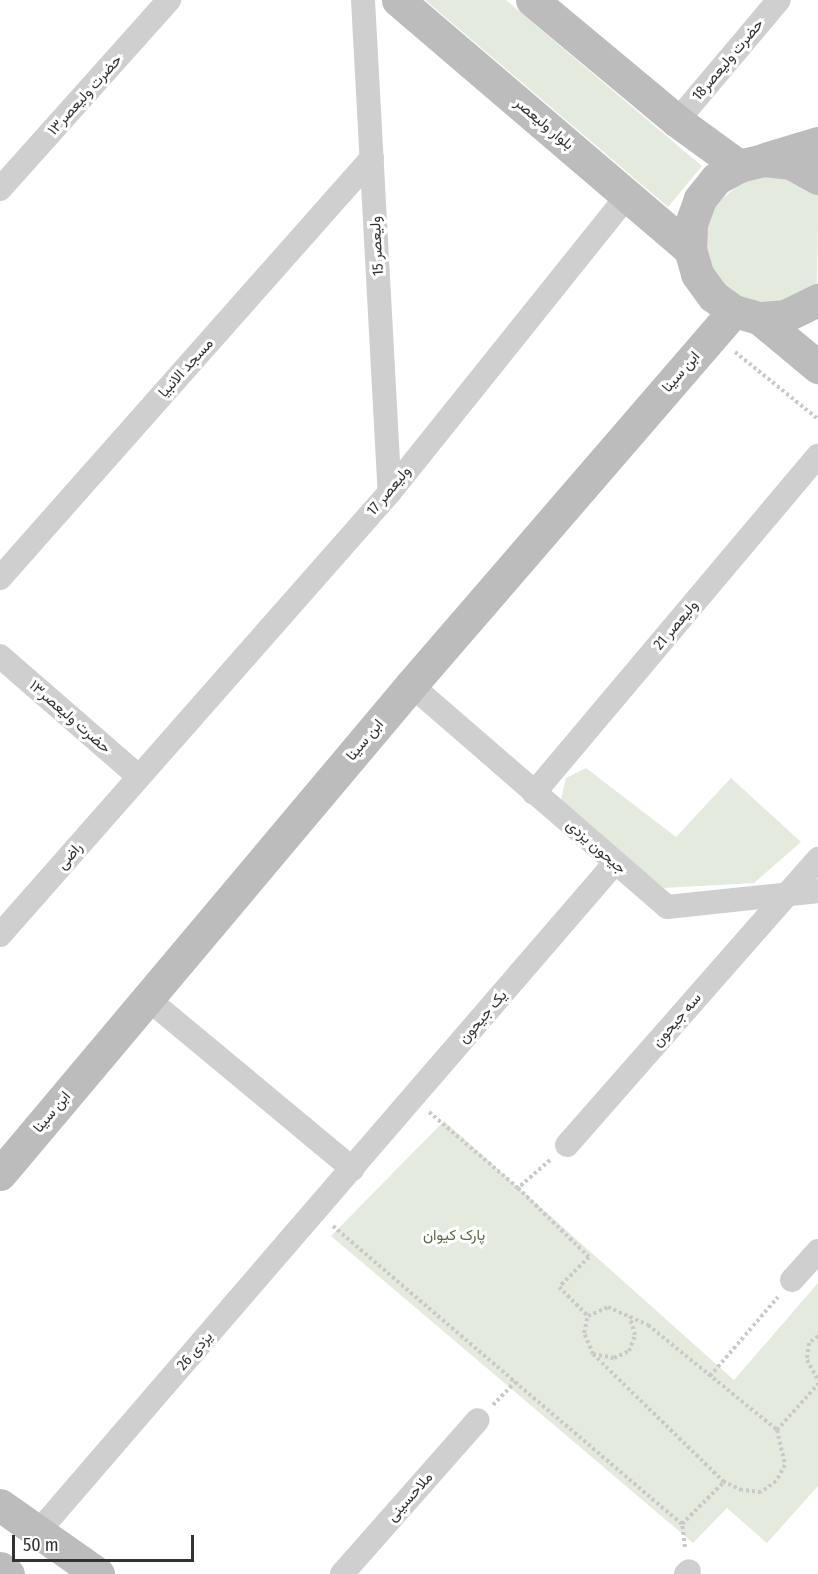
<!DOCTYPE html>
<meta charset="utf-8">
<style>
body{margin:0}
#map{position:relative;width:818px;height:1574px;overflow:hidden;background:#fff;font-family:"Fira Sans Condensed",Vazirmatn,sans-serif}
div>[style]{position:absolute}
.green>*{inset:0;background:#e5eade}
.path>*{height:4px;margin-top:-2px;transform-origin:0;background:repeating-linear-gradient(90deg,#c9c9c9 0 3px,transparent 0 6px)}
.street>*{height:24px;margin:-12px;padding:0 12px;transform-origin:12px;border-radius:12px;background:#cfcfcf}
.secondary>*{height:33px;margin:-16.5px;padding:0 16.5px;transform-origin:16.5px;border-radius:16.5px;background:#bcbcbc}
span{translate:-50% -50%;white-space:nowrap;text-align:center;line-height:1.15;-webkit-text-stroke:6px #fff;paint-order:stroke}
.street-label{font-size:15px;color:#323232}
.park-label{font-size:15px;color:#576943}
.scale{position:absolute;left:12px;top:1535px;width:182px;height:27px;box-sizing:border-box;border:3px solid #323232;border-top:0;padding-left:8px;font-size:18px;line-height:21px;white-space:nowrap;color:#323232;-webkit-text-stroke:4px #fff;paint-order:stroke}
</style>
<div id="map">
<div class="green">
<i style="clip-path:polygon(425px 0,506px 0,702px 166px,668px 207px)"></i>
<i style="clip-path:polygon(764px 174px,804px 179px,818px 195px,817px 301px,742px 302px,721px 287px,709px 266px,704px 233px,715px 205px,742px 182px)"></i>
<i style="clip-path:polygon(586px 768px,676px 837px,731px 778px,801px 842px,754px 883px,664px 888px,560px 803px,566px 778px)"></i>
<i style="clip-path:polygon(444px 1121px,734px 1380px,818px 1283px,818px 1486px,767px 1543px,727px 1508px,693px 1543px,331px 1236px)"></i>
</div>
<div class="path">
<i style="left:735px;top:352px;width:107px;rotate:38.9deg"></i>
<i style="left:429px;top:1112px;width:117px;rotate:40.5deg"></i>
<i style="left:550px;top:1160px;width:43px;rotate:138.8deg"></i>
<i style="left:518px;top:1188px;width:99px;rotate:44.2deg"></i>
<i style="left:589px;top:1257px;width:42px;rotate:135deg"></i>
<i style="left:559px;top:1287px;width:41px;rotate:45deg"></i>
<i style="left:333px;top:1226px;width:240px;rotate:40.6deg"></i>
<i style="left:608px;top:1307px;width:44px;rotate:24.2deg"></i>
<i style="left:648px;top:1325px;width:166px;rotate:39.1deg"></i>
<i style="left:777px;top:1430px;width:36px;rotate:77deg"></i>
<i style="left:785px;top:1465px;width:18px;rotate:119deg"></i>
<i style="left:776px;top:1481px;width:19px;rotate:144deg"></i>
<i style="left:761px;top:1492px;width:19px;rotate:-174deg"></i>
<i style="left:742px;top:1490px;width:20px;rotate:-156deg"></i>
<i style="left:724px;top:1482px;width:183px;rotate:-135.7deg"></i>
<i style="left:593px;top:1354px;width:23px;rotate:-113deg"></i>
<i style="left:584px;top:1333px;width:17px;rotate:-77deg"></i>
<i style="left:588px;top:1316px;width:22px;rotate:-24deg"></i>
<i style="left:818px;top:1336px;width:11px;rotate:142deg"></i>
<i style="left:809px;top:1343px;width:17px;rotate:97deg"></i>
<i style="left:807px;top:1360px;width:23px;rotate:61deg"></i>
<i style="left:593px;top:1354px;width:21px;rotate:11deg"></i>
<i style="left:614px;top:1358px;width:17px;rotate:-25deg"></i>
<i style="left:629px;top:1351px;width:17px;rotate:-69deg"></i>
<i style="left:635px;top:1335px;width:19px;rotate:-106deg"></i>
<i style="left:710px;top:1376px;width:104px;rotate:-49.3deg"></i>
<i style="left:493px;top:1405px;width:32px;rotate:-46deg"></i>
<i style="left:515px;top:1382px;width:219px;rotate:40.4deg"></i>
<i style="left:777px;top:1430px;width:62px;rotate:-48.3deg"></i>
<i style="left:685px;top:1547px;width:23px;rotate:-97deg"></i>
<i style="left:682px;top:1524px;width:59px;rotate:-45deg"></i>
</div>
<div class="street">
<i style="left:363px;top:0;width:493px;rotate:86.9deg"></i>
<i style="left:677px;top:121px;width:158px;rotate:-49.9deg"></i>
<i style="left:0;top:189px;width:254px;rotate:-48.2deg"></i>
<i style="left:0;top:578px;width:561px;rotate:-48.47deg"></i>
<i style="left:0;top:656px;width:184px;rotate:41deg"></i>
<i style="left:411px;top:685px;width:339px;rotate:40.9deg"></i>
<i style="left:667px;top:907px;width:152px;rotate:-6deg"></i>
<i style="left:534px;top:793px;width:441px;rotate:-49.9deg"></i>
<i style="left:0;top:935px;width:590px;rotate:-48.64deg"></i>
<i style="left:390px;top:492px;width:379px;rotate:-51.3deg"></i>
<i style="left:148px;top:999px;width:266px;rotate:39.7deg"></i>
<i style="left:567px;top:1145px;width:381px;rotate:-48.7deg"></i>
<i style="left:792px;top:1280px;width:39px;rotate:-48deg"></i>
<i style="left:38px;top:1532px;width:882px;rotate:-49.23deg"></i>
<i style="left:342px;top:1574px;width:205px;rotate:-48.6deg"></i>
<i style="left:686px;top:1574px;width:4px;rotate:-45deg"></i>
</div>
<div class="secondary">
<i style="left:398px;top:0;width:384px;rotate:40.5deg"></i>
<i style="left:532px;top:0;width:189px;rotate:39.8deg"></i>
<i style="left:677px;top:121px;width:77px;rotate:36deg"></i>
<i style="left:765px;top:159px;width:55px;rotate:-16.8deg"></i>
<i style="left:818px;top:178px;width:31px;rotate:-151deg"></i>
<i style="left:791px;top:163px;width:27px;rotate:-174deg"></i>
<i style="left:764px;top:160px;width:26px;rotate:167deg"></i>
<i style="left:739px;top:166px;width:26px;rotate:151deg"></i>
<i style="left:716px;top:179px;width:26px;rotate:129deg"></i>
<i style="left:700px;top:199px;width:27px;rotate:110deg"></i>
<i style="left:691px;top:224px;width:25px;rotate:92deg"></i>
<i style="left:690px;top:249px;width:26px;rotate:74deg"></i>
<i style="left:697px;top:274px;width:27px;rotate:54deg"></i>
<i style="left:713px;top:296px;width:26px;rotate:36deg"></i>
<i style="left:734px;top:311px;width:26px;rotate:16deg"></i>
<i style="left:759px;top:318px;width:26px;rotate:-4deg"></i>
<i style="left:785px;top:316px;width:37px;rotate:-26deg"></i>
<i style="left:759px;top:318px;width:77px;rotate:39.7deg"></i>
<i style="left:0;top:1174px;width:639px;rotate:-49.95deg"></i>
<i style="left:411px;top:685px;width:494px;rotate:-49.2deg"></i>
<i style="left:0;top:1505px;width:120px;rotate:35.1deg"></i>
<i style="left:0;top:1568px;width:10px;rotate:37deg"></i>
</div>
<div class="street-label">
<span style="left:728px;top:60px;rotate:-50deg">18حضرت ولیعصر</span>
<span style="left:85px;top:95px;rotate:-48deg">حضرت ولیعصر۱۳</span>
<span style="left:544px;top:124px;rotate:40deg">بلوار ولیعصر</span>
<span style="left:377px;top:246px;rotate:-93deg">ولیعصر 15</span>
<span style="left:186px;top:368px;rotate:-48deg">مسجد الانبیا</span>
<span style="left:681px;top:372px;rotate:-49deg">ابن سینا</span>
<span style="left:389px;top:491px;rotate:-50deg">ولیعصر 17</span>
<span style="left:676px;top:625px;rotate:-50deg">ولیعصر 21</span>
<span style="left:70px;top:717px;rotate:41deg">حضرت ولیعصر۱۳</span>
<span style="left:365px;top:740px;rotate:-50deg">ابن سینا</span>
<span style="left:596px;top:847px;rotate:41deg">جیحون یزدی</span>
<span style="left:70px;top:856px;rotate:-49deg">راضی</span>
<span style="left:483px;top:1017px;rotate:-49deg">یک جیحون</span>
<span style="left:677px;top:1020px;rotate:-49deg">سه جیحون</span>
<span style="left:52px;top:1112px;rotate:-50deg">ابن سینا</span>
<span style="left:195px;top:1351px;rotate:-49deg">یزدی 26</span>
<span style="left:410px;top:1497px;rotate:-48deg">ملاحسینی</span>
</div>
<div class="park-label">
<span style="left:454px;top:1236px">پارک کیوان</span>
</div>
<div class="scale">50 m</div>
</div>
